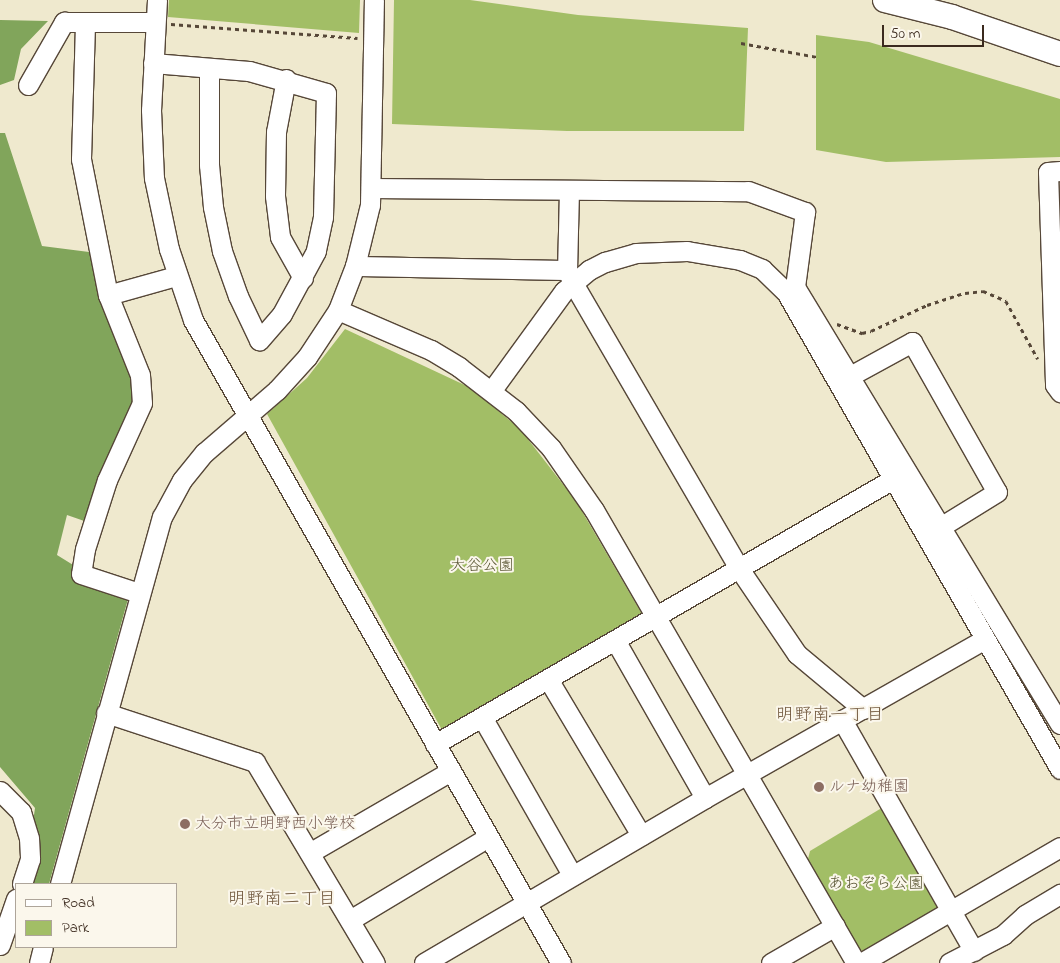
<!DOCTYPE html>
<meta charset="utf-8">
<style>
body{margin:0}
#map{position:relative;width:1060px;height:963px;overflow:hidden;background:#efe9ce;font-family:"Indie Flower","Klee One",sans-serif}
div>[style]{position:absolute}
.green>*{inset:0;background:#a2be66}
.forest>*{inset:0;background:#81a55b}
.path>*{height:2.5px;margin-top:-1.25px;transform-origin:0;background:repeating-linear-gradient(90deg,#564738 0 4px,transparent 0 8px)}
.roads{filter:drop-shadow(1px 0 #564738) drop-shadow(-1px 0 #564738) drop-shadow(0 1px #564738) drop-shadow(0 -1px #564738)}
.minor>*{height:19px;margin:-9.5px;padding:0 9.5px;transform-origin:9.5px;border-radius:9.5px;background:#fff}
.major>*{height:24px;margin:-12px;padding:0 12px;transform-origin:12px;border-radius:12px;background:#fff}
.dots>*{width:14px;height:14px;translate:-50% -50%;box-sizing:border-box;border:2px solid #fbf7ec;border-radius:50%}
span{translate:-50% -50%;white-space:nowrap;text-align:center;line-height:1.15;-webkit-text-stroke:4px #fbf7ec;paint-order:stroke}
.park-label{font-size:16px;color:#5a5634}
.education-label{font-size:16px;color:#785e54}
.left{translate:0 -50%;text-align:left}
.neighbourhood-label{font-size:18px;color:#72593e}
.legend{position:absolute;left:15px;top:883px;width:162px;height:65px;box-sizing:border-box;background:#fbf7ec;border:1px solid #aea59a;margin:0;padding:6px 9px;list-style:none;font-size:15px;color:#3b2a1e}
.legend li{display:flex;align-items:center;gap:10px;height:25px}
.legend b{width:25px;border:1px solid #aea59a}
.scale{position:absolute;left:882px;top:25px;width:102px;height:22px;box-sizing:border-box;border:2px solid #3b2a1e;border-top:0;padding-left:6px;font-size:15px;line-height:18px;white-space:nowrap;color:#3b2a1e;-webkit-text-stroke:4px #fbf7ec;paint-order:stroke}
</style>
<div id="map">
<div class="green">
<i style="clip-path:polygon(169px 0,360px 0,359px 33px,168px 17px)"></i>
<i style="clip-path:polygon(394px 0,470px 0,578px 15px,748px 28px,744px 131px,567px 131px,392px 124px)"></i>
<i style="clip-path:polygon(816px 35px,869px 42px,1060px 99px,1060px 157px,886px 162px,816px 150px)"></i>
<i style="clip-path:polygon(345px 329px,471px 388px,520px 429px,576px 501px,642px 614px,442px 730px,267px 414px,307px 378px)"></i>
<i style="clip-path:polygon(880px 809px,886px 810px,940px 903px,938px 911px,867px 952px,860px 950px,808px 859px,810px 851px)"></i>
</div>
<div class="forest">
<i style="clip-path:polygon(0 20px,48px 21px,21px 49px,14px 80px,0 85px)"></i>
<i style="clip-path:polygon(0 133px,5px 133px,42px 246px,89px 252px,139px 401px,90px 523px,67px 515px,57px 555px,128px 599px,49px 884px,24px 884px,35px 808px,0 767px)"></i>
</div>
<div class="path">
<i style="left:171px;top:24px;width:187px;rotate:4.3deg"></i>
<i style="left:741px;top:43px;width:77px;rotate:10.4deg"></i>
<i style="left:837px;top:324px;width:27px;rotate:20deg"></i>
<i style="left:862px;top:333px;width:9px;rotate:-13deg"></i>
<i style="left:871px;top:331px;width:62px;rotate:-24.9deg"></i>
<i style="left:927px;top:305px;width:40px;rotate:-18deg"></i>
<i style="left:965px;top:293px;width:18px;rotate:-6deg"></i>
<i style="left:983px;top:291px;width:25px;rotate:23deg"></i>
<i style="left:1006px;top:301px;width:66px;rotate:61.1deg"></i>
</div>
<div class="roads">
<div class="minor">
<i style="left:157px;top:0;width:110px;rotate:93.1deg"></i>
<i style="left:151px;top:110px;width:68px;rotate:87.5deg"></i>
<i style="left:154px;top:178px;width:73px;rotate:78.1deg"></i>
<i style="left:169px;top:249px;width:75px;rotate:71.3deg"></i>
<i style="left:193px;top:320px;width:741px;rotate:60.22deg"></i>
<i style="left:85px;top:24px;width:135px;rotate:91.7deg"></i>
<i style="left:81px;top:159px;width:139px;rotate:78.8deg"></i>
<i style="left:108px;top:295px;width:71px;rotate:-15.6deg"></i>
<i style="left:153px;top:63px;width:96px;rotate:4.8deg"></i>
<i style="left:249px;top:71px;width:80px;rotate:15.9deg"></i>
<i style="left:326px;top:93px;width:124px;rotate:91.4deg"></i>
<i style="left:323px;top:217px;width:35px;rotate:102deg"></i>
<i style="left:316px;top:251px;width:72px;rotate:118.4deg"></i>
<i style="left:282px;top:314px;width:35px;rotate:131deg"></i>
<i style="left:259px;top:340px;width:49px;rotate:-115.5deg"></i>
<i style="left:238px;top:296px;width:48px;rotate:-109.6deg"></i>
<i style="left:222px;top:251px;width:45px;rotate:-101.6deg"></i>
<i style="left:213px;top:207px;width:42px;rotate:-95.4deg"></i>
<i style="left:209px;top:165px;width:97px;rotate:-90deg"></i>
<i style="left:286px;top:79px;width:54px;rotate:100.7deg"></i>
<i style="left:276px;top:132px;width:64px;rotate:90.9deg"></i>
<i style="left:275px;top:196px;width:41px;rotate:83deg"></i>
<i style="left:280px;top:237px;width:47px;rotate:60.7deg"></i>
<i style="left:28px;top:85px;width:73px;rotate:-60.3deg"></i>
<i style="left:64px;top:22px;width:91px"></i>
<i style="left:1060px;top:171px;width:12px;rotate:175deg"></i>
<i style="left:1048px;top:172px;width:213px;rotate:88.1deg"></i>
<i style="left:1055px;top:385px;width:9px;rotate:54deg"></i>
<i style="left:371px;top:188px;width:377px;rotate:0.5deg"></i>
<i style="left:748px;top:191px;width:61px;rotate:20.2deg"></i>
<i style="left:805px;top:212px;width:76px;rotate:97.6deg"></i>
<i style="left:795px;top:287px;width:511px;rotate:58.77deg"></i>
<i style="left:569px;top:190px;width:80px;rotate:91.4deg"></i>
<i style="left:567px;top:270px;width:14px;rotate:65deg"></i>
<i style="left:573px;top:283px;width:328px;rotate:59.8deg"></i>
<i style="left:738px;top:567px;width:105px;rotate:55.9deg"></i>
<i style="left:797px;top:654px;width:86px;rotate:39.8deg"></i>
<i style="left:355px;top:266px;width:212px;rotate:1.1deg"></i>
<i style="left:108px;top:295px;width:86px;rotate:68.2deg"></i>
<i style="left:140px;top:375px;width:28px;rotate:86deg"></i>
<i style="left:142px;top:403px;width:85px;rotate:114.4deg"></i>
<i style="left:107px;top:480px;width:72px;rotate:107.7deg"></i>
<i style="left:85px;top:549px;width:25px;rotate:99deg"></i>
<i style="left:81px;top:574px;width:61px;rotate:18.1deg"></i>
<i style="left:338px;top:310px;width:101px;rotate:23.3deg"></i>
<i style="left:431px;top:350px;width:33px;rotate:31deg"></i>
<i style="left:459px;top:367px;width:72px;rotate:37.7deg"></i>
<i style="left:516px;top:411px;width:51px;rotate:46.6deg"></i>
<i style="left:551px;top:448px;width:75px;rotate:55.3deg"></i>
<i style="left:594px;top:510px;width:523px;rotate:59.96deg"></i>
<i style="left:850px;top:376px;width:71px;rotate:-28.7deg"></i>
<i style="left:912px;top:342px;width:172px;rotate:60.5deg"></i>
<i style="left:997px;top:492px;width:65px;rotate:148.3deg"></i>
<i style="left:492px;top:390px;width:122px;rotate:-54deg"></i>
<i style="left:564px;top:291px;width:33px;rotate:-40deg"></i>
<i style="left:589px;top:270px;width:18px;rotate:-27deg"></i>
<i style="left:605px;top:262px;width:32px;rotate:-16deg"></i>
<i style="left:636px;top:253px;width:51px;rotate:-2.2deg"></i>
<i style="left:687px;top:251px;width:54px;rotate:9.6deg"></i>
<i style="left:740px;top:260px;width:24px;rotate:22deg"></i>
<i style="left:762px;top:269px;width:33px;rotate:44deg"></i>
<i style="left:786px;top:292px;width:550px;rotate:60.13deg"></i>
<i style="left:615px;top:640px;width:182px;rotate:60.3deg"></i>
<i style="left:548px;top:679px;width:182px;rotate:59.2deg"></i>
<i style="left:106px;top:713px;width:157px;rotate:18.2deg"></i>
<i style="left:255px;top:762px;width:234px;rotate:59.2deg"></i>
<i style="left:482px;top:717px;width:182px;rotate:60.3deg"></i>
<i style="left:842px;top:720px;width:266px;rotate:60.3deg"></i>
<i style="left:435px;top:744px;width:529px;rotate:-30.05deg"></i>
<i style="left:0;top:791px;width:30px;rotate:45deg"></i>
<i style="left:21px;top:812px;width:27px;rotate:73deg"></i>
<i style="left:29px;top:838px;width:21px;rotate:87deg"></i>
<i style="left:30px;top:859px;width:26px;rotate:108deg"></i>
<i style="left:311px;top:852px;width:162px;rotate:-30.1deg"></i>
<i style="left:60px;top:884px;width:381px;rotate:-74.5deg"></i>
<i style="left:162px;top:517px;width:42px;rotate:-61.6deg"></i>
<i style="left:182px;top:480px;width:35px;rotate:-51deg"></i>
<i style="left:204px;top:453px;width:96px;rotate:-40.8deg"></i>
<i style="left:277px;top:390px;width:45px;rotate:-47.7deg"></i>
<i style="left:307px;top:357px;width:56px;rotate:-56.6deg"></i>
<i style="left:338px;top:310px;width:47px;rotate:-68.9deg"></i>
<i style="left:355px;top:266px;width:63px;rotate:-76.2deg"></i>
<i style="left:370px;top:205px;width:205px;rotate:-88.9deg"></i>
<i style="left:350px;top:920px;width:161px;rotate:-31deg"></i>
<i style="left:0;top:945px;width:49px;rotate:-70.8deg"></i>
<i style="left:39px;top:963px;width:16px;rotate:-76deg"></i>
<i style="left:424px;top:963px;width:326px;rotate:-30.4deg"></i>
<i style="left:705px;top:798px;width:322px;rotate:-29.6deg"></i>
<i style="left:771px;top:963px;width:74px;rotate:-30deg"></i>
<i style="left:861px;top:963px;width:230px;rotate:-30.2deg"></i>
<i style="left:949px;top:963px;width:61px;rotate:-27.4deg"></i>
<i style="left:1003px;top:935px;width:30px;rotate:-42deg"></i>
<i style="left:1025px;top:915px;width:41px;rotate:-31deg"></i>
</div>
<div class="major">
<i style="left:885px;top:0;width:69px;rotate:14.2deg"></i>
<i style="left:952px;top:17px;width:114px;rotate:18.9deg"></i>
</div>
</div>
<div class="dots">
<i style="left:819px;top:787px;background:#8d6e63"></i>
<i style="left:185px;top:824px;background:#8d6e63"></i>
</div>
<div class="park-label">
<span style="left:482px;top:566px">大谷公園</span>
<span style="left:876px;top:884px">あおぞら公園</span>
</div>
<div class="education-label">
<span class="left" style="left:829px;top:787px">ルナ幼稚園</span>
<span class="left" style="left:195px;top:824px">大分市立明野西小学校</span>
</div>
<div class="neighbourhood-label">
<span style="left:830px;top:716px">明野南一丁目</span>
<span style="left:282px;top:900px">明野南二丁目</span>
</div>
<ul class="legend">
<li><b style="height:6px;background:#fff"></b>Road</li>
<li><b style="height:14px;background:#a2be66"></b>Park</li>
</ul>
<div class="scale">50 m</div>
</div>
